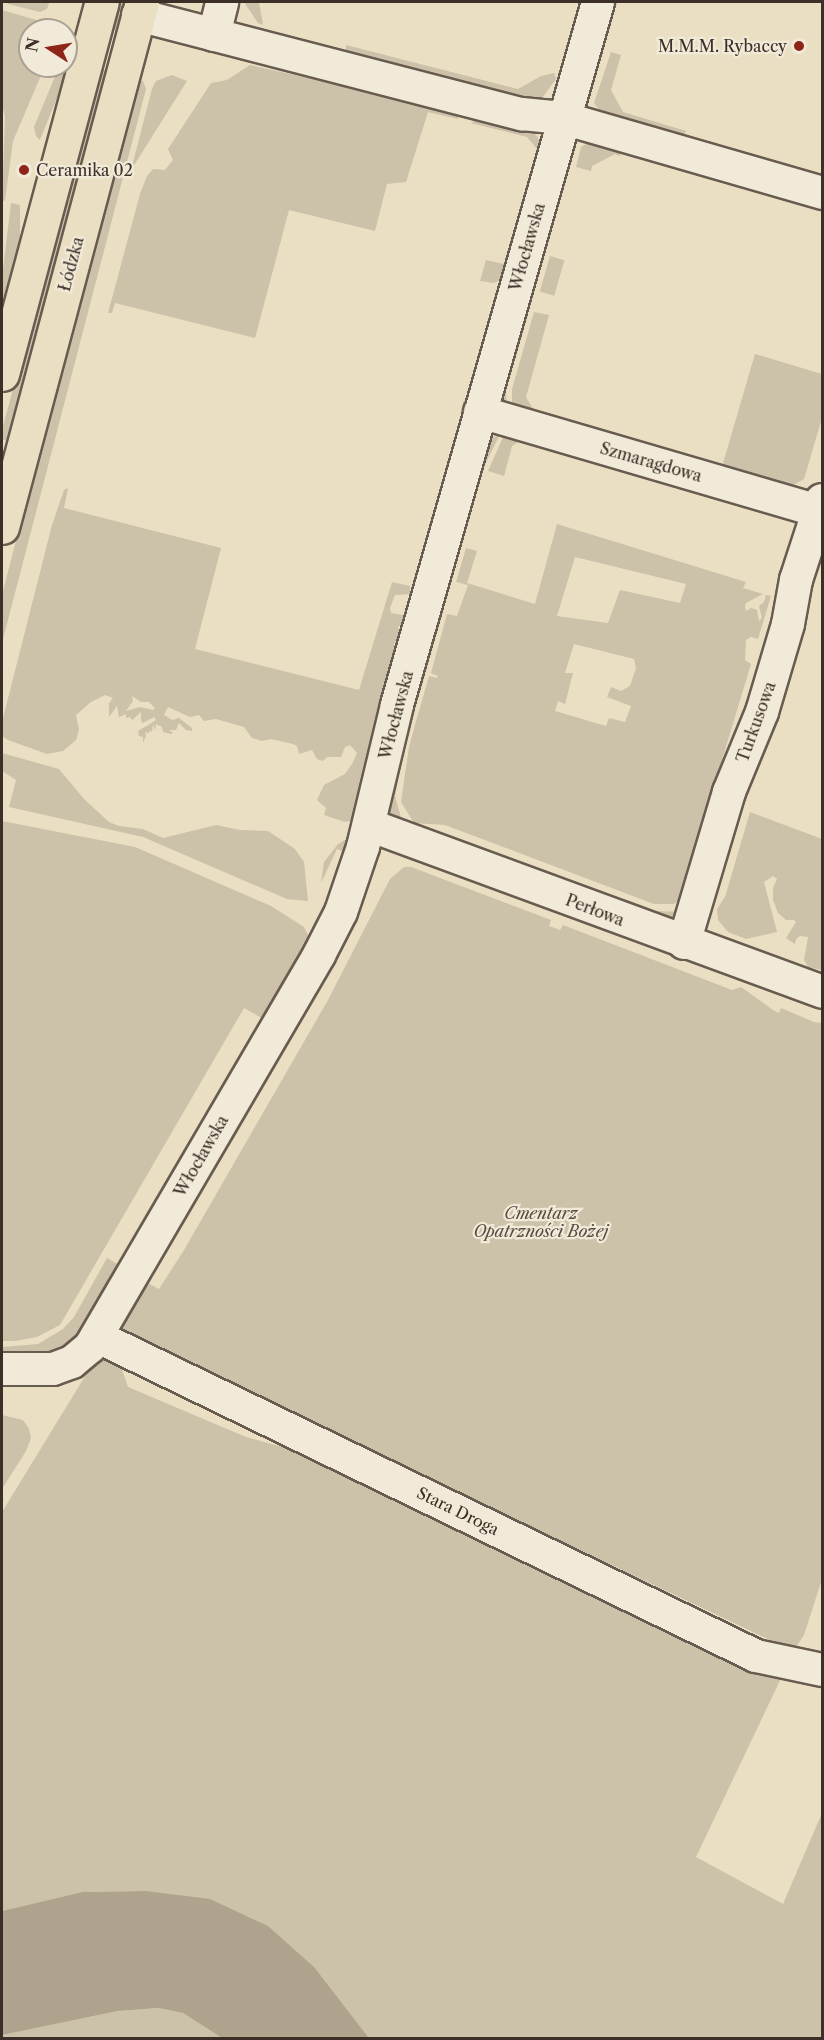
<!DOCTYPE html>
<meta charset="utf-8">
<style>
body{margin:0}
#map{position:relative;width:824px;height:2040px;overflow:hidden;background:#eadfc3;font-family:"Libre Caslon Text",serif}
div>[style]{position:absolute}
.green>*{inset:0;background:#ccc1a9;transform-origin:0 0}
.water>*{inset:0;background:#afa38e}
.roads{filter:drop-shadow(2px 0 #685b4f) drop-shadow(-2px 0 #685b4f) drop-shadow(0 2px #685b4f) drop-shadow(0 -2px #685b4f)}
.minor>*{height:32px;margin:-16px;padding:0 16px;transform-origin:16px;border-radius:16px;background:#f1ead8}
.major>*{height:33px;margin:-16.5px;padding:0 16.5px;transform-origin:16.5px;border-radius:16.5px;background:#eadfc3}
.dots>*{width:16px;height:16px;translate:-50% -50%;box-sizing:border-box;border:3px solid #f1ead8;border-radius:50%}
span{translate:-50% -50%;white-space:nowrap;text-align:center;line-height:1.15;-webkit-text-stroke:4.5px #f1ead8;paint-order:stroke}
.poi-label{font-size:16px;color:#3c2f28}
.right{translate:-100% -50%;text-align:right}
.left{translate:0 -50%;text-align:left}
.street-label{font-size:16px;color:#3c2f28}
.park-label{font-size:16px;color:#594c42;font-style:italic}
.frame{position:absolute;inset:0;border:3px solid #3c2f28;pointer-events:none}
.north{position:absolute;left:18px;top:18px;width:60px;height:60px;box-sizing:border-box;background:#f1ead8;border:2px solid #a99f92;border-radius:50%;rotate:282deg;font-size:16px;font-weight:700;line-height:24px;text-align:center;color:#3c2f28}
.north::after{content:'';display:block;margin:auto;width:21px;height:27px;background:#8f2418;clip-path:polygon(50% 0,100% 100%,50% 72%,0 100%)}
</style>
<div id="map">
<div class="green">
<i style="clip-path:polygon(6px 2px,45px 2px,49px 3px,47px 9px,40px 12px,8px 4px)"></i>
<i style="left:115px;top:2px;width:13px;height:44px"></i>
<i style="clip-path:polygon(244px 2px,259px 2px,263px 25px,258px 23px)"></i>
<i style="clip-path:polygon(2px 10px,40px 21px,43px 30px,30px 30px,30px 66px,45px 66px,13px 141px,5px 200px,2px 202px,5px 117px,2px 104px)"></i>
<i style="clip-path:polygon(346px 45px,518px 89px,541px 76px,554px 73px,556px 79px,542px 98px,529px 102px,352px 56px,346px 51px)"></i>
<i style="clip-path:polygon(611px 52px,621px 55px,611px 90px,623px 112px,686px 131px,684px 135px,600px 111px,594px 103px)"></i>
<i style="clip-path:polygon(66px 62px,71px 63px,40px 140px,36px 136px,34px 127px,58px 69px,66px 66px)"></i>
<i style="clip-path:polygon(250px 65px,459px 111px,458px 119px,428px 112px,406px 182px,387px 184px,375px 231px,289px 210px,255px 338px,115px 303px,112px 313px,108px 313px,140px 194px,147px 176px,153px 169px,165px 170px,173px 160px,168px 149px,211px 83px,227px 80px)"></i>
<i style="left:99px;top:68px;width:11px;height:384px;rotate:15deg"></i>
<i style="clip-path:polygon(172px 75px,187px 81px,131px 170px,152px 89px,156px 81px)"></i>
<i style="clip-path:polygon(135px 79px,143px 81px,146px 89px,2px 643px,2px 595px)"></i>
<i style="clip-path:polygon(480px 118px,527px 129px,537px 136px,542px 147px,512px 265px,505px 269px,500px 280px,494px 283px,480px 281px,486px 260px,504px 264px,537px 149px,527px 137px,471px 123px)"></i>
<i style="clip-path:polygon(588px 143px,621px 152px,620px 156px,615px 154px,592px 166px,591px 171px,576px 167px,581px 147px)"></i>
<i style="clip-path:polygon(11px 203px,20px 205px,20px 250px,2px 322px,2px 278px)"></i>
<i style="left:550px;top:256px;width:15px;height:37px;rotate:16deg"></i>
<i style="clip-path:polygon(534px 312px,549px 315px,526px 397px,536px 414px,512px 408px,512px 389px)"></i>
<i style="clip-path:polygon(528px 315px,506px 390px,507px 408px,499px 399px,522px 316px)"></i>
<i style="clip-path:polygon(755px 354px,822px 374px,822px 418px,804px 479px,786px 489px,721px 470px)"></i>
<i style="clip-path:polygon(500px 434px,481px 473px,479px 473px,486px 442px)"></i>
<i style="clip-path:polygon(504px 435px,521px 440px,512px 446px,504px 476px,488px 471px)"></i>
<i style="clip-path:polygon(evenodd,68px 488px,64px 508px,221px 548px,195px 649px,359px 690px,392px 582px,410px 586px,410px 594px,395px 595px,390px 608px,391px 613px,403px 615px,406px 620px,398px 627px,401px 633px,398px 637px,401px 642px,393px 644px,398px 647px,356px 820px,345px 822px,324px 815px,326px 808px,317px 800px,324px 785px,345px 774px,352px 764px,357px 753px,350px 745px,345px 747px,341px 757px,327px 757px,323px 761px,317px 759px,312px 750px,299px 754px,297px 746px,293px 744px,271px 739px,262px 741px,252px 738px,244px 727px,216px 719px,204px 721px,199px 715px,190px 717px,168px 707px,164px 715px,172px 720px,179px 718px,192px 728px,192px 731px,186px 730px,179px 723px,176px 730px,169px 730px,173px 733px,171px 734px,163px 732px,162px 727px,156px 724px,155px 731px,153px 724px,152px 732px,150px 730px,149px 733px,145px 732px,146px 736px,143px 743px,143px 737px,139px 736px,138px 731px,150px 724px,156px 720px,154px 717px,143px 723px,141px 721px,141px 712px,132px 720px,130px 717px,126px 718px,126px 714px,119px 717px,117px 706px,109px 717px,109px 703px,113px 698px,105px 695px,91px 702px,76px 715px,79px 730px,76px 740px,63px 751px,47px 754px,8px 740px,2px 736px,2px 722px,52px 525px,64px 490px,68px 488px,132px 696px,141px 702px,149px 702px,155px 708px,153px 710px,140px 707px,126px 711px,133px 701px,132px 696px)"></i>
<i style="clip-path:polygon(evenodd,557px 524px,746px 582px,743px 588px,763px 594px,746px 603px,745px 607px,746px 611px,751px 608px,757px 610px,759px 621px,762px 618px,759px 606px,764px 602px,766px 595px,771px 596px,758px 639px,751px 637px,746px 640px,745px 660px,751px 664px,680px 899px,674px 904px,654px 904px,445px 825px,414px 823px,401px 802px,409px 747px,415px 725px,429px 676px,437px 678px,438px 676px,431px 673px,447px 614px,457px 616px,468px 585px,456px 582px,466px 548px,477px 551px,467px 583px,535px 604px,557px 524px,575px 557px,686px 584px,680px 603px,620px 590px,608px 623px,557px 616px,575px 557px,557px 524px,574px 644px,634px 659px,636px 668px,630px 686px,621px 691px,611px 687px,607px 697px,631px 706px,625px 722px,609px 718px,606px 726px,555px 711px,558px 701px,565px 704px,573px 673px,565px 673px,574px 644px)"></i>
<i style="clip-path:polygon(440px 610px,443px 612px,406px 741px,395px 796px,403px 825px,390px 815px,386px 794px)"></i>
<i style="clip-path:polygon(2px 753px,59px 769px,84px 799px,109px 822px,119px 826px,143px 829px,163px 838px,216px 825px,240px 830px,268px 831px,295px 849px,304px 862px,308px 901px,287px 899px,143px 837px,9px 807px,16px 780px,2px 771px)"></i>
<i style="clip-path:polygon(750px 812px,822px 839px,822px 970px,808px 967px,804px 960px,808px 937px,800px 936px,796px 939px,795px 944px,786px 938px,796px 922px,794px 920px,786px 920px,778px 913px,773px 900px,773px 888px,777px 879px,773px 876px,764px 882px,777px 932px,746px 939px,728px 932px,718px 920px,717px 909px,725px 897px)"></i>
<i style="clip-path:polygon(2px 821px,135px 847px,271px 906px,304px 927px,310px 939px,267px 1021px,244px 1008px,60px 1325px,37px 1337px,15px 1341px,2px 1341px)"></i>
<i style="clip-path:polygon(345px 840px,349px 842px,350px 854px,337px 849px,321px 883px,324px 862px,338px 844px)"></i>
<i style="clip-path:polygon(evenodd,404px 867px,411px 867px,551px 920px,549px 926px,560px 930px,563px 925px,732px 990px,741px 987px,773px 1010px,779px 1013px,781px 1008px,814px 1022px,822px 1023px,822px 1579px,804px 1635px,794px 1650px,781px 1651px,758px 1644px,283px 1414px,225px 1383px,128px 1340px,123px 1334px,121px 1317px,141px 1283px,146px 1282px,159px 1289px,184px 1250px,328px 1000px,390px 879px,404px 867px,365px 1448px,789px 1649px,789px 1651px,364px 1449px,365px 1448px)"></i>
<i style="clip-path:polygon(625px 899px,656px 911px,682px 912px,672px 920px,634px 912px)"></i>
<i style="clip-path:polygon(107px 1258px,124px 1268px,85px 1337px,63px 1354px,2px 1356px,2px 1347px,38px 1344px,63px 1329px,74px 1317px)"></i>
<i style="clip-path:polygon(117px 1355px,128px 1387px,246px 1437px,345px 1464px,784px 1672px,696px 1857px,783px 1904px,822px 1813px,822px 2038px,369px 2038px,315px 1968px,146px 1891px,82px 1892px,2px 1911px,2px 1512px,95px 1360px,101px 1356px)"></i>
<i style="clip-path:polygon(2px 1415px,23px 1420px,29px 1429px,31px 1438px,26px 1451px,2px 1489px)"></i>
<i style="clip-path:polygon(158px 2008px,183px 2013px,222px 2038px,2px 2038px,2px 2035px,118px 2011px)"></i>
</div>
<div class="water">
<i style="clip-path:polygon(146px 1891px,210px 1899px,268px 1926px,315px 1968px,369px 2038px,222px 2038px,183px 2013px,158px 2008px,118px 2011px,2px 2035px,2px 1911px,82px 1892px)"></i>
</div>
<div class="roads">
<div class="minor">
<i style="left:138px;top:15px;width:397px;rotate:14.5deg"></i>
<i style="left:522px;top:114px;width:41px;rotate:5.6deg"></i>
<i style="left:563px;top:118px;width:270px;rotate:16.1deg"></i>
<i style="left:214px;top:35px;width:34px;rotate:-76deg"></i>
<i style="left:480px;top:412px;width:356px;rotate:16.3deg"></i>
<i style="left:369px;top:825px;width:483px;rotate:20.2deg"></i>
<i style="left:684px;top:943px;width:158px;rotate:-73.4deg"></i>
<i style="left:729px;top:792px;width:87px;rotate:-67.6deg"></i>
<i style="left:762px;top:712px;width:92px;rotate:-73.5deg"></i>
<i style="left:788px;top:624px;width:45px;rotate:-79.7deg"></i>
<i style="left:796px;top:580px;width:84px;rotate:-72deg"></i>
<i style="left:98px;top:1337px;width:731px;rotate:25.86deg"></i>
<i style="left:756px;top:1656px;width:67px;rotate:12deg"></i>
<i style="left:2px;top:1369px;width:51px"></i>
<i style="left:53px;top:1369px;width:20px;rotate:-20deg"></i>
<i style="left:72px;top:1362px;width:23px;rotate:-40deg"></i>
<i style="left:90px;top:1347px;width:454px;rotate:-59.7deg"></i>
<i style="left:319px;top:955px;width:48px;rotate:-62.9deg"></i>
<i style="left:341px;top:912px;width:69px;rotate:-71.3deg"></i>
<i style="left:363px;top:847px;width:146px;rotate:-76.5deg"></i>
<i style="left:397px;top:705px;width:731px;rotate:-74.04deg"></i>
</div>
<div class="major">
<i style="left:2px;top:374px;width:385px;rotate:-75deg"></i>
<i style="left:2px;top:527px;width:543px;rotate:-75.07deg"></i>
</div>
</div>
<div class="dots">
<i style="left:799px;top:46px;background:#8f2418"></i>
<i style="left:24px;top:170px;background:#8f2418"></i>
</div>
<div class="poi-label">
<span class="right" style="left:787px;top:46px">M.M.M. Rybaccy</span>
<span class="left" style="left:36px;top:170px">Ceramika 02</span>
</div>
<div class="street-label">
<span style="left:527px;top:247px;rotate:-74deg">Włocławska</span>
<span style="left:71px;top:264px;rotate:-75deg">Łódzka</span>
<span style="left:651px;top:462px;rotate:16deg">Szmaragdowa</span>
<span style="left:396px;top:715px;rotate:-75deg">Włocławska</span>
<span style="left:756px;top:722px;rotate:-70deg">Turkusowa</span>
<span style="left:595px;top:910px;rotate:21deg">Perłowa</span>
<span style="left:201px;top:1156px;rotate:-60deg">Włocławska</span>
<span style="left:458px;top:1511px;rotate:26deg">Stara Droga</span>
</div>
<div class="park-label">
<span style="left:541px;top:1222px">Cmentarz<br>Opatrzności Bożej</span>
</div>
<div class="frame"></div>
<div class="north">N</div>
</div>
